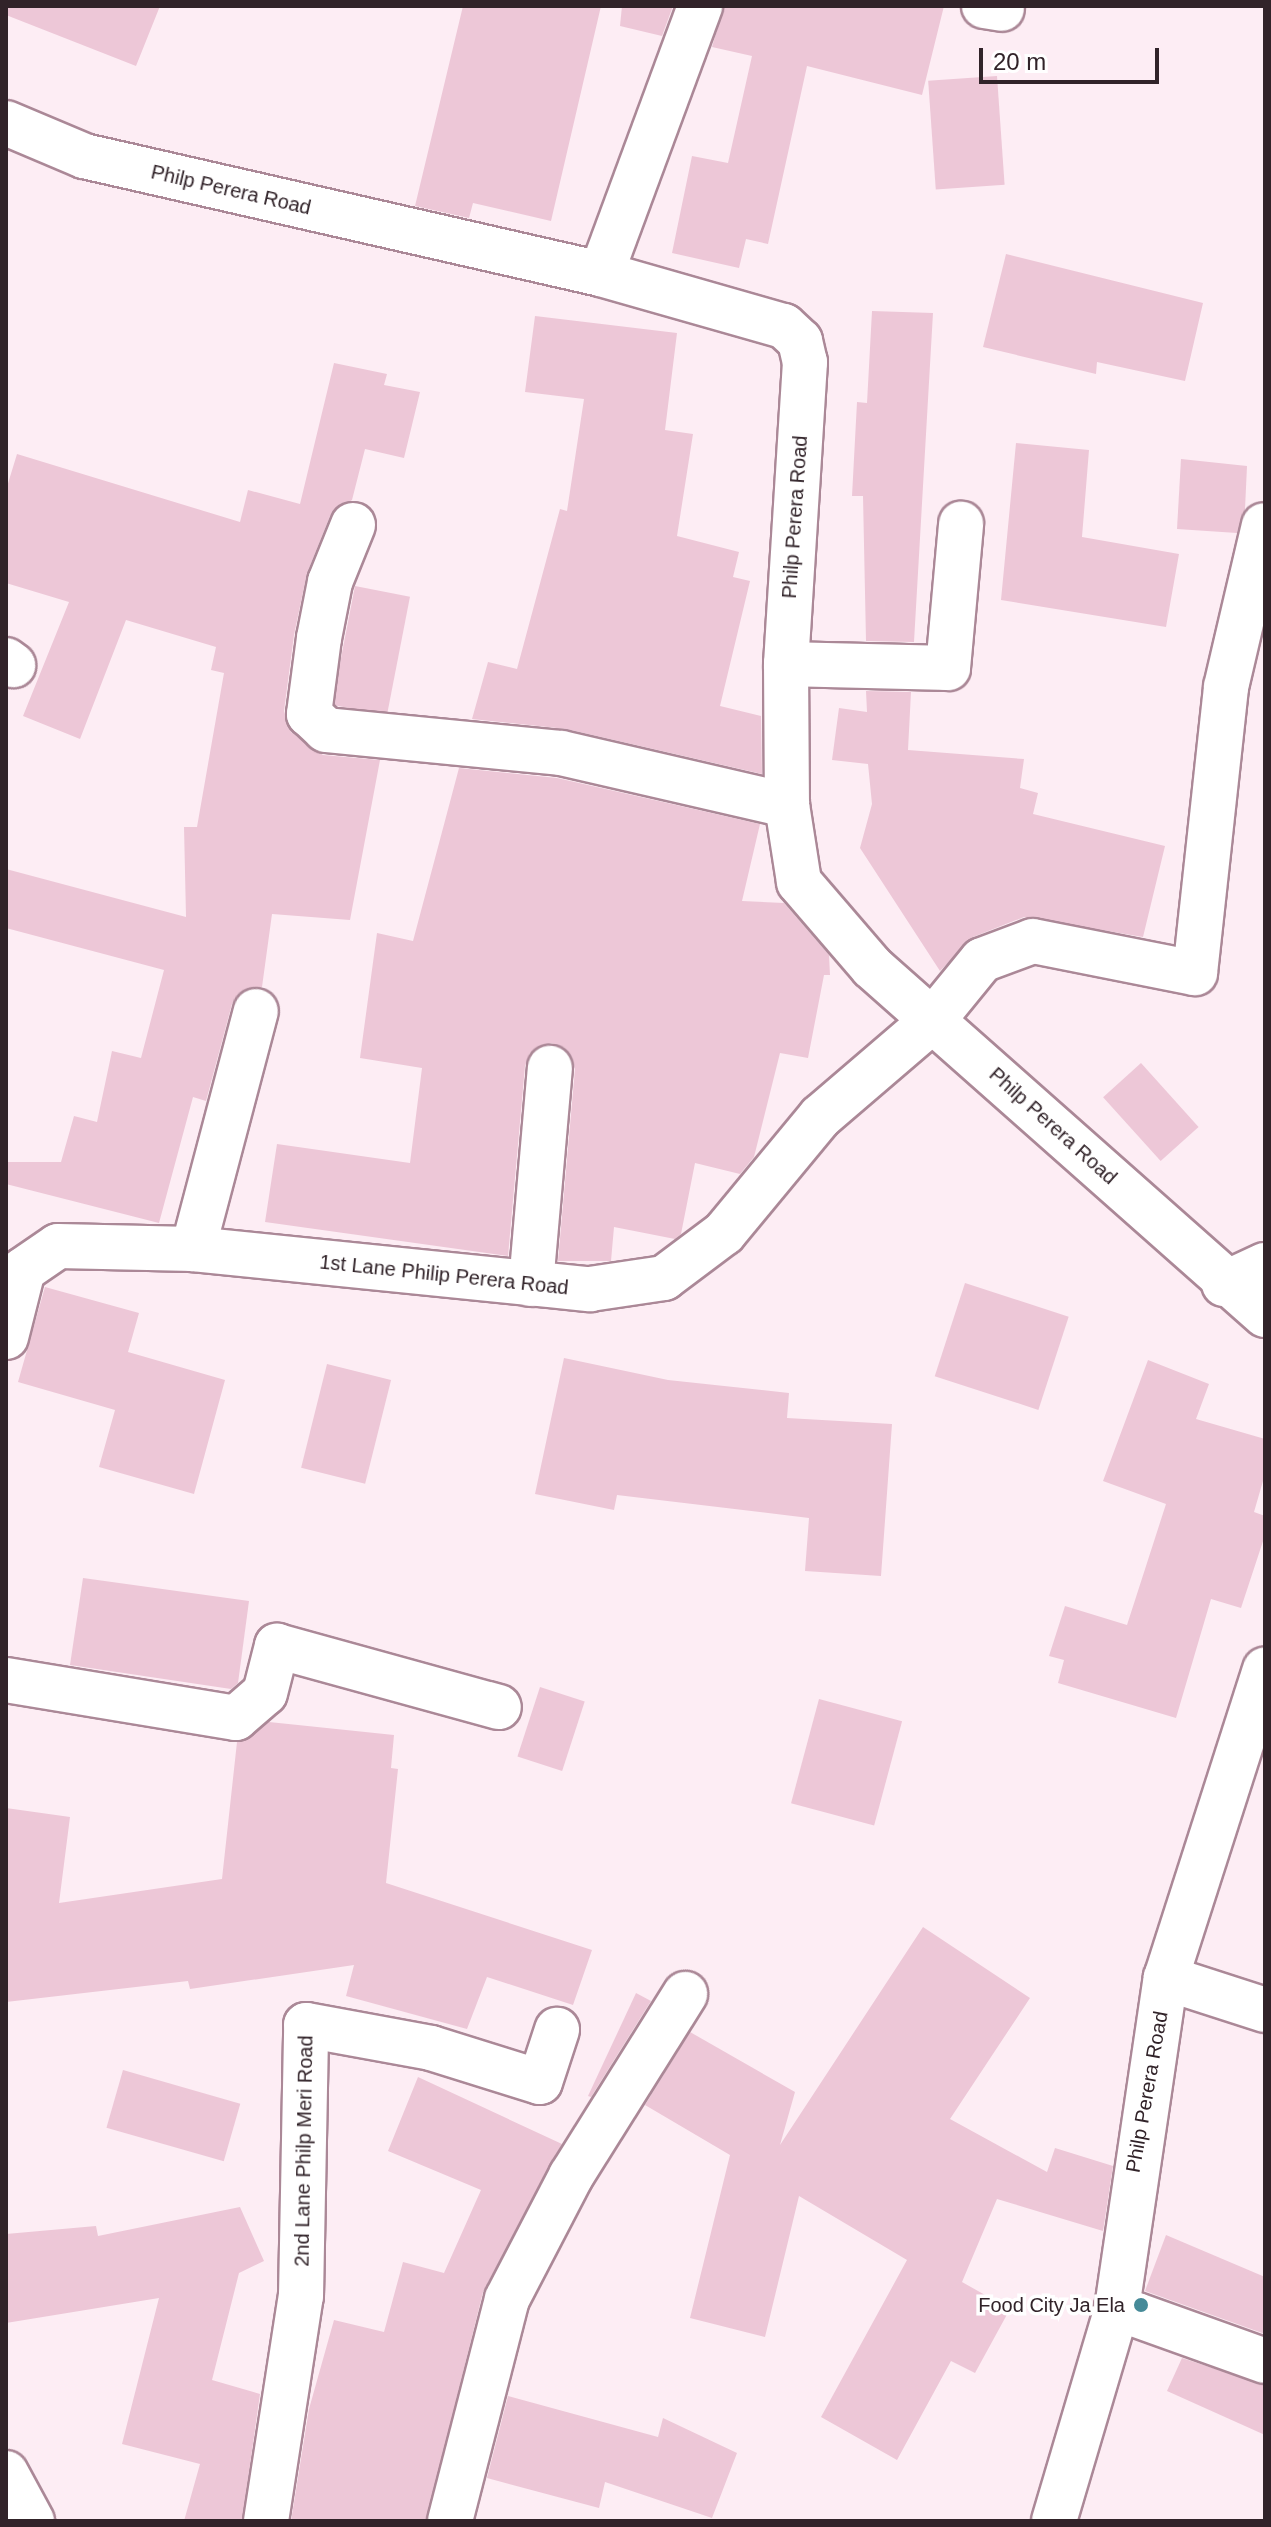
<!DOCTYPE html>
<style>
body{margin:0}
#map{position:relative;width:1271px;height:2527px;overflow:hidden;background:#fdedf4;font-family:Arial,sans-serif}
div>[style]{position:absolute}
.building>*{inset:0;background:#edc7d7;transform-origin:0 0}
.roads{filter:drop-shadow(2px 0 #ab8897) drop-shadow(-2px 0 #ab8897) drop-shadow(0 2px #ab8897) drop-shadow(0 -2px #ab8897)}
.minor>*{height:44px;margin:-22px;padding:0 22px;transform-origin:22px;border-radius:22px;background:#fff}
.dots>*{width:22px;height:22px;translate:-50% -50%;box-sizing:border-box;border:4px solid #fff;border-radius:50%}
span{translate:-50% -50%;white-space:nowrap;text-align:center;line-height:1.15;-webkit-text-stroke:7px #fff;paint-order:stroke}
.street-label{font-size:20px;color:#312329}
.poi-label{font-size:20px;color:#312329}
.right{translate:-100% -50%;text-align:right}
.frame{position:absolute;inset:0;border:8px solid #312329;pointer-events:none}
.scale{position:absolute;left:979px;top:48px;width:180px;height:36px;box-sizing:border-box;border:4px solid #312329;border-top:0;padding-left:10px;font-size:24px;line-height:28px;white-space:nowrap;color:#312329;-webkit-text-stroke:6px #fff;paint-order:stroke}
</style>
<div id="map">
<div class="building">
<i style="clip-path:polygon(6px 6px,160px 6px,136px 66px,6px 15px)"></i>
<i style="clip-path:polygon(463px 6px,601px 6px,551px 221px,473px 203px,469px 218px,415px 206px)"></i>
<i style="clip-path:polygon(622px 6px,673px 6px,662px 36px,620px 26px)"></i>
<i style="clip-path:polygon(724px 6px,944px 6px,922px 95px,807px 66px,768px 244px,746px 239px,739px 268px,672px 253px,692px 156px,728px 163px,752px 56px,712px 47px)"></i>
<i style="left:997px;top:76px;width:109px;height:69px;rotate:86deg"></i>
<i style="clip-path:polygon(1006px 254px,1203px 303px,1185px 381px,1097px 362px,1096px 374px,983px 347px)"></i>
<i style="clip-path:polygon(872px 311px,933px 313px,914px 642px,866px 641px,863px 496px,852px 496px,857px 402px,867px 403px)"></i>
<i style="clip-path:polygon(535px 316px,677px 333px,665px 430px,693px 434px,677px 536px,739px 552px,733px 577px,750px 581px,720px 706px,761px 716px,762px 774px,566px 729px,472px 719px,488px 662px,517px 669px,560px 509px,567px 511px,584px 399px,525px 392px)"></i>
<i style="clip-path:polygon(334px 363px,387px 374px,384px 385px,420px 392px,404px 458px,365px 449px,352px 500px,330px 516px,307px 573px,294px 635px,284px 711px,291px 732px,323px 755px,380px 760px,350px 920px,272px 914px,262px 987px,239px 993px,232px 1004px,206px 1101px,193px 1097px,159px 1223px,6px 1184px,6px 1162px,61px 1162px,74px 1116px,97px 1122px,112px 1051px,141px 1058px,164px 970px,6px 928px,6px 869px,186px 917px,184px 827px,197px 827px,224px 673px,211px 670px,216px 647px,126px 620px,80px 739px,23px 716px,69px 602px,6px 583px,6px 490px,17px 454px,240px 522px,248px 490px,300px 504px)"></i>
<i style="clip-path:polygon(1016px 443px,1089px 450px,1082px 537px,1179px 554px,1166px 627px,1001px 600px)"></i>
<i style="clip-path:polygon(1181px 459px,1247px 466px,1245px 509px,1237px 533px,1177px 529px)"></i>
<i style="left:355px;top:586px;width:56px;height:121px;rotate:11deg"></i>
<i style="clip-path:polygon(866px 691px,911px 692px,908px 750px,1024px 759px,1020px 788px,1038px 793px,1033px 814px,1165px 846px,1143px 937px,1024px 917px,973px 937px,940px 971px,860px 848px,872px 804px,868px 764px,832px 760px,839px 708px,867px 712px)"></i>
<i style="clip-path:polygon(459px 768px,557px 778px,760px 824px,742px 901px,784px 903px,829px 955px,830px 975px,824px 975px,808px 1058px,780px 1053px,754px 1157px,740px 1174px,695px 1163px,681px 1234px,675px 1239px,614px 1227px,611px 1261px,558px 1261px,575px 1069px,565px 1048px,551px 1043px,530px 1053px,525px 1066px,508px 1256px,265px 1222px,277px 1144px,410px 1163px,422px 1068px,360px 1058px,377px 933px,413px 941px)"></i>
<i style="left:1141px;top:1063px;width:86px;height:51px;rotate:48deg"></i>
<i style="left:965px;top:1283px;width:109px;height:98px;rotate:18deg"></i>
<i style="clip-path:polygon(45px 1287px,139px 1313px,128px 1352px,225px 1380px,194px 1494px,99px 1467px,115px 1410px,18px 1382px)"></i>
<i style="clip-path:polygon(564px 1358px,668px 1380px,789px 1393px,787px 1418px,892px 1424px,881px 1576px,805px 1571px,809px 1518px,617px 1495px,614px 1510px,535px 1494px)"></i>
<i style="clip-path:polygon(1148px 1360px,1209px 1384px,1196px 1419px,1265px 1439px,1265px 1474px,1254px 1512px,1265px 1516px,1265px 1535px,1241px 1608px,1211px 1599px,1176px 1718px,1058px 1683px,1064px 1660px,1049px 1656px,1065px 1606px,1127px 1625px,1166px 1504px,1103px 1481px)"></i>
<i style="left:327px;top:1364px;width:66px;height:107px;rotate:14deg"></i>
<i style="clip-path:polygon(83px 1578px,249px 1601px,238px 1683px,231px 1689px,70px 1665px)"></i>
<i style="left:540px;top:1687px;width:47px;height:73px;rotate:18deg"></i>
<i style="left:819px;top:1699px;width:86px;height:108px;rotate:15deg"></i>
<i style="clip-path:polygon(269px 1722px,394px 1735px,391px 1768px,398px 1769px,386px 1883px,592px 1950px,573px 2005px,487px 1977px,467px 2029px,346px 1996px,354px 1965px,190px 1989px,188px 1981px,6px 2002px,6px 1808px,70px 1817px,59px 1903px,222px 1879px,237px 1742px)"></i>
<i style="clip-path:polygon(923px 1927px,1030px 1998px,950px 2119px,1047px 2172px,1055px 2148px,1113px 2166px,1103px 2231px,997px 2199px,962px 2282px,1010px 2309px,975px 2373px,951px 2361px,897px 2460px,821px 2417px,907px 2260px,799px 2196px,765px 2337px,690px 2318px,730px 2155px,645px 2105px,690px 2032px,795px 2092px,780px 2145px)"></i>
<i style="clip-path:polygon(636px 1993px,651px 2001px,591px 2097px,588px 2096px)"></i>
<i style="left:123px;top:2070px;width:122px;height:60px;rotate:16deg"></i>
<i style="clip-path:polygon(418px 2077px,562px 2144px,483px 2292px,426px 2521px,291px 2521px,309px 2409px,334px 2320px,384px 2332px,403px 2262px,444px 2273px,481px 2190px,388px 2151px)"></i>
<i style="clip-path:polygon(240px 2207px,264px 2261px,239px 2273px,212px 2380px,260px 2394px,242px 2521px,184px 2521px,200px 2464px,122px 2444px,159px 2298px,6px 2323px,6px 2234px,96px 2226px,98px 2236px)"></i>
<i style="clip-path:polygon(1166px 2235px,1265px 2277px,1265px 2334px,1145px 2291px)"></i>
<i style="clip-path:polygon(1182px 2358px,1265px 2385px,1265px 2435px,1167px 2391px)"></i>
<i style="clip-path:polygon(508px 2396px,658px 2437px,663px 2418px,737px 2453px,712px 2518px,605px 2482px,599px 2508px,487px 2478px)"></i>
</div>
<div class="roads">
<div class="minor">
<i style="left:984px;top:6px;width:18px;rotate:9deg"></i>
<i style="left:6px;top:123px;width:85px;rotate:22.9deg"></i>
<i style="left:84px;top:156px;width:530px;rotate:12.86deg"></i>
<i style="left:601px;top:274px;width:190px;rotate:15.9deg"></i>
<i style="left:784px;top:326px;width:22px;rotate:43deg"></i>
<i style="left:800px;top:341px;width:22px;rotate:77deg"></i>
<i style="left:805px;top:362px;width:303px;rotate:93.6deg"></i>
<i style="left:786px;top:664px;width:141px;rotate:89.6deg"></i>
<i style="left:787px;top:805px;width:78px;rotate:81.1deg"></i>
<i style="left:799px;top:882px;width:112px;rotate:49.3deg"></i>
<i style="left:872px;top:967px;width:525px;rotate:41.52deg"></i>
<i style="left:601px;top:274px;width:286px;rotate:-69.7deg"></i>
<i style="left:353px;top:525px;width:61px;rotate:112deg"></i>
<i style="left:330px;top:582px;width:57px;rotate:101.1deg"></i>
<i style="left:319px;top:638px;width:77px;rotate:97.5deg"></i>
<i style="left:309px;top:714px;width:23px;rotate:43deg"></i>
<i style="left:326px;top:730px;width:236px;rotate:5.6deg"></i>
<i style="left:561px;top:753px;width:232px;rotate:13deg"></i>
<i style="left:6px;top:660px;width:9px;rotate:36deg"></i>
<i style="left:786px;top:664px;width:162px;rotate:1.4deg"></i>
<i style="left:948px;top:668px;width:145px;rotate:-84.8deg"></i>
<i style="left:193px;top:1249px;width:246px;rotate:-75.2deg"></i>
<i style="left:531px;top:1284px;width:217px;rotate:-85deg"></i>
<i style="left:1224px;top:1284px;width:45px;rotate:-24.9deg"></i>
<i style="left:6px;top:1337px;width:69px;rotate:-75.8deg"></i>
<i style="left:23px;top:1270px;width:42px;rotate:-34.4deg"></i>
<i style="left:58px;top:1246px;width:135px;rotate:1.3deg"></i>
<i style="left:193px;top:1249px;width:399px;rotate:5.8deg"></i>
<i style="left:590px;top:1289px;width:75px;rotate:-8.5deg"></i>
<i style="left:664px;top:1278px;width:75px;rotate:-36.9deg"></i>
<i style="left:724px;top:1233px;width:151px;rotate:-50.4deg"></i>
<i style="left:820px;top:1117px;width:149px;rotate:-40.6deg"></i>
<i style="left:933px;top:1020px;width:77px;rotate:-50.8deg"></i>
<i style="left:982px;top:960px;width:54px;rotate:-20.4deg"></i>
<i style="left:1033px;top:941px;width:165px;rotate:11.2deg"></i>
<i style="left:1195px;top:973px;width:288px;rotate:-83.8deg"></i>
<i style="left:1226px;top:687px;width:166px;rotate:-76.8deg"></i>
<i style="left:6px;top:1680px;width:233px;rotate:9.4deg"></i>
<i style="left:236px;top:1718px;width:38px;rotate:-41deg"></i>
<i style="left:265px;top:1693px;width:49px;rotate:-75.7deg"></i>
<i style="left:277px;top:1646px;width:230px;rotate:15.4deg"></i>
<i style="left:1166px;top:1978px;width:104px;rotate:17.9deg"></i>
<i style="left:1117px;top:2308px;width:157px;rotate:19.7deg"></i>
<i style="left:6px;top:2473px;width:55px;rotate:61.6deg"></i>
<i style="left:266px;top:2521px;width:228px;rotate:-81.2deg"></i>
<i style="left:301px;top:2296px;width:271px;rotate:-88.9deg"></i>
<i style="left:306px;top:2025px;width:127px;rotate:10.4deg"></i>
<i style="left:431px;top:2048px;width:114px;rotate:17.3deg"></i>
<i style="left:540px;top:2082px;width:55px;rotate:-71.9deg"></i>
<i style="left:450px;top:2521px;width:229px;rotate:-75.6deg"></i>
<i style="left:507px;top:2299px;width:139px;rotate:-62.5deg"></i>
<i style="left:571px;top:2176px;width:215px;rotate:-57.9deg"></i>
<i style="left:1054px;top:2521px;width:222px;rotate:-73.5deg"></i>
<i style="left:1117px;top:2308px;width:334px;rotate:-81.6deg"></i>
<i style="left:1166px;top:1978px;width:324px;rotate:-72.2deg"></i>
</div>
</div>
<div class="dots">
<i style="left:1141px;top:2305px;background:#468a98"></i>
</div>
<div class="street-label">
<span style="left:231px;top:190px;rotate:13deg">Philp Perera Road</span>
<span style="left:795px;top:517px;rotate:-86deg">Philp Perera Road</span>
<span style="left:1053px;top:1126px;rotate:42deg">Philp Perera Road</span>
<span style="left:444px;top:1275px;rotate:6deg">1st Lane Philip Perera Road</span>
<span style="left:1147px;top:2092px;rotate:-80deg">Philp Perera Road</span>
<span style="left:304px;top:2151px;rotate:-89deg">2nd Lane Philp Meri Road</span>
</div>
<div class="poi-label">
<span class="right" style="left:1125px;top:2305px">Food City Ja Ela</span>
</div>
<div class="frame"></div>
<div class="scale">20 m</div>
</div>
